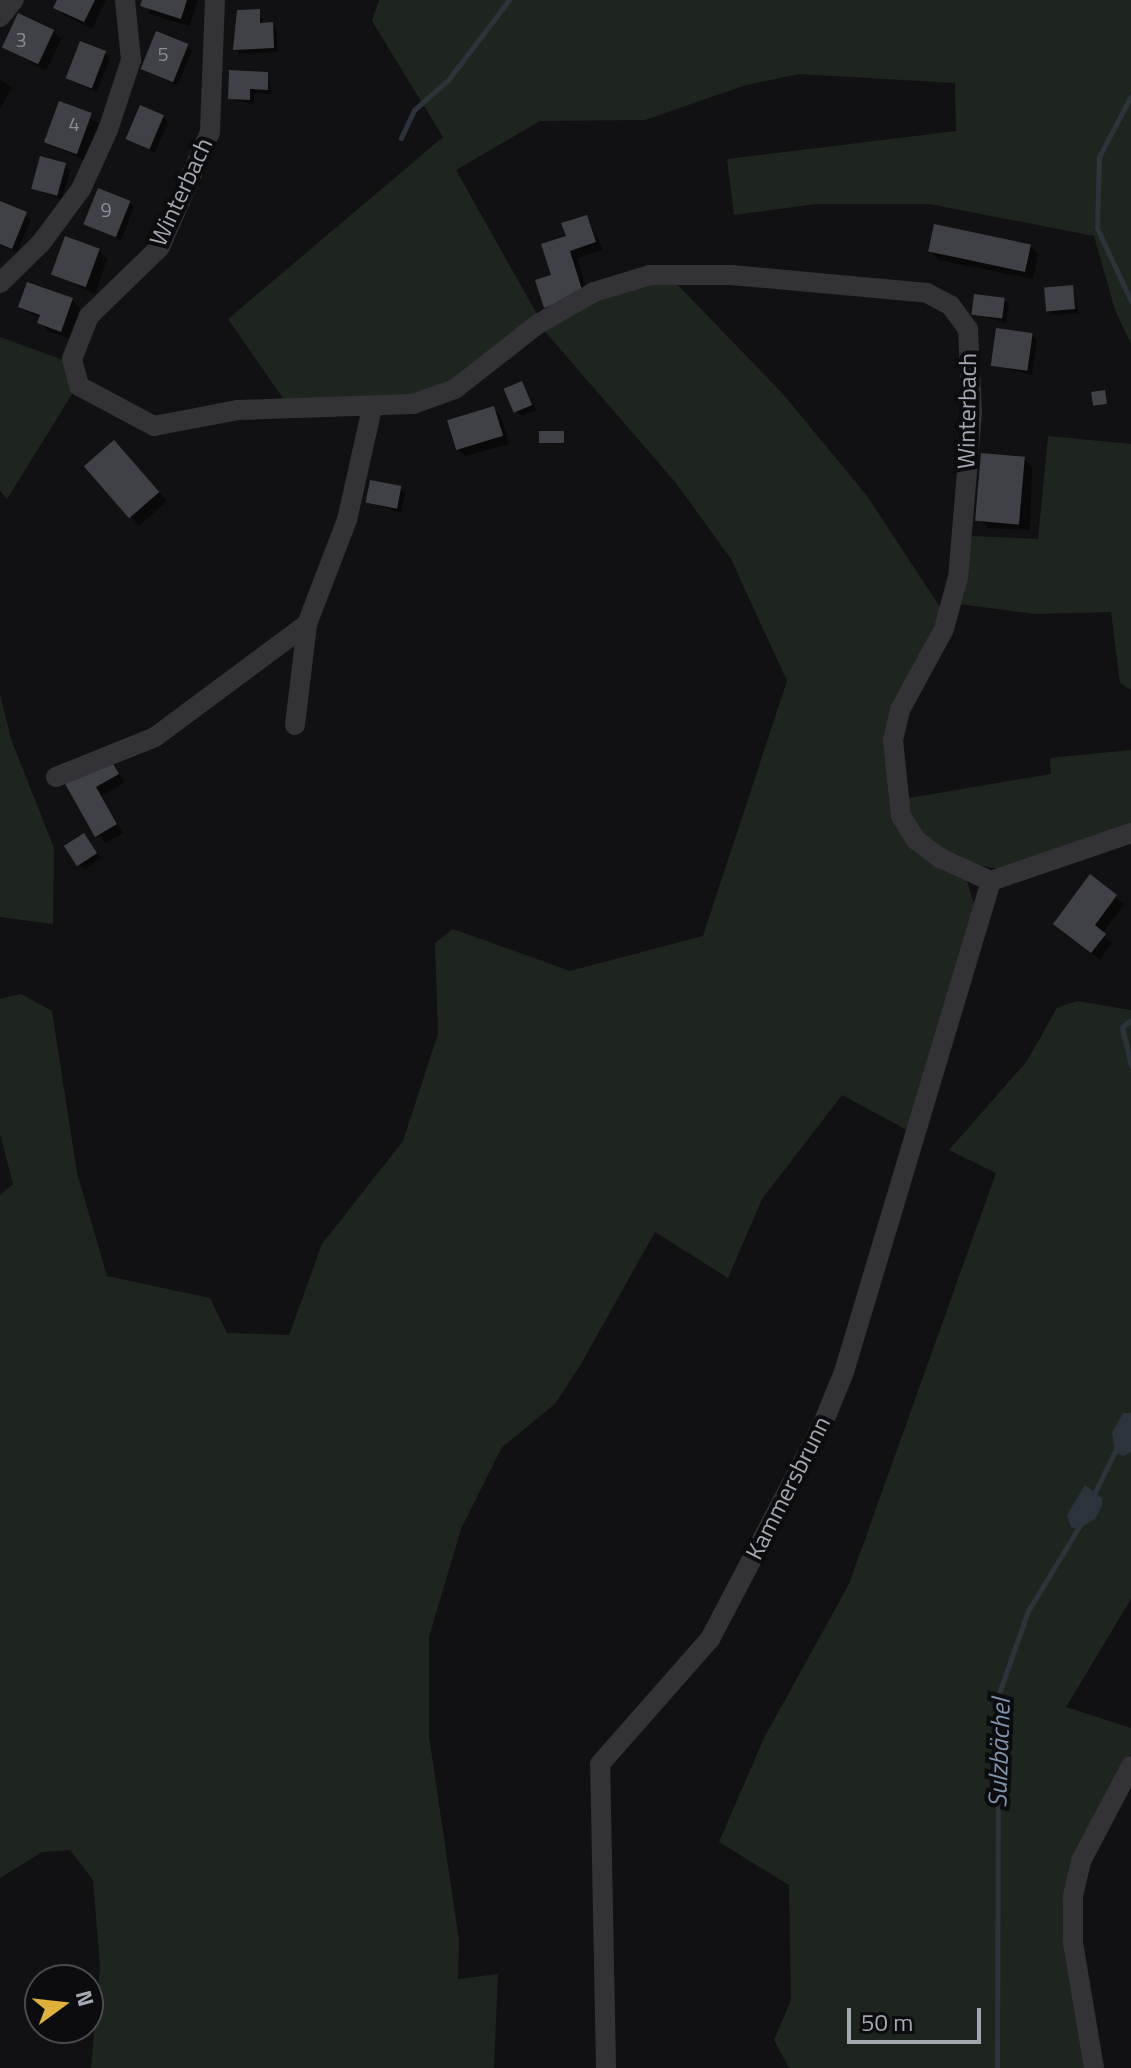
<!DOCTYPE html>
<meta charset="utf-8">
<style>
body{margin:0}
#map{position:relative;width:1131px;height:2068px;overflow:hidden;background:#111113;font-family:"Titillium Web",sans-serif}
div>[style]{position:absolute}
.green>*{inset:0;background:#1e251f}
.water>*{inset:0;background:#2c333a}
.shadow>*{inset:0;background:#0007}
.stream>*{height:5px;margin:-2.5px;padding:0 2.5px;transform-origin:2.5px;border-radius:2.5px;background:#2c333a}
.building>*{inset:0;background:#404146;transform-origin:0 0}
.minor>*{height:20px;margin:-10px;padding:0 10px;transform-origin:10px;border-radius:10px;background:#333337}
span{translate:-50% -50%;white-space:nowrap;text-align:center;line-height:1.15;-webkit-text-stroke:8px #0c0c0e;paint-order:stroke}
.number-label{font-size:20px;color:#8b8e97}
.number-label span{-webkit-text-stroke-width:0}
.street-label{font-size:24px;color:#a4a8b2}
.water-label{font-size:26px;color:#7e93aa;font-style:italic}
.north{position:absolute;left:24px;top:1964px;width:80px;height:80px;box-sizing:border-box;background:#0c0c0e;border:2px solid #494a50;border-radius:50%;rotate:75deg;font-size:22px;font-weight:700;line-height:32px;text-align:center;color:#a4a8b2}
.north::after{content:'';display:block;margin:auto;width:28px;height:36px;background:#dfb13c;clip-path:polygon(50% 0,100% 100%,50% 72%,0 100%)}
.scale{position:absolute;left:847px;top:2008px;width:134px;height:36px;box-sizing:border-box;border:4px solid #a4a8b2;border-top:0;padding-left:10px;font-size:24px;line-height:28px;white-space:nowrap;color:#a4a8b2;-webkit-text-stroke:6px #0c0c0e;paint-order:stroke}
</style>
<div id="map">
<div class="green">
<i style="clip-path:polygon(379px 0,1131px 0,1131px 344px,1115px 310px,1094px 236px,929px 204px,816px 204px,734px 215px,727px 159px,956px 131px,955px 83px,799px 74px,746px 85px,645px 120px,540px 121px,456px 170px,538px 316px,482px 365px,412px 399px,285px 401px,228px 319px,443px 137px,372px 21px)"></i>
<i style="clip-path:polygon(673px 280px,783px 394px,867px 496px,942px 610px,894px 709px,896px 822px,967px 881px,974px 904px,907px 1130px,842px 1095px,762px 1199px,728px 1278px,655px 1232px,581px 1364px,555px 1404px,502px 1447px,461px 1529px,429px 1637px,429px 1736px,459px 1941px,458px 1979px,498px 1974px,494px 2068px,91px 2068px,100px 1967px,93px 1880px,70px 1850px,42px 1852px,0 1878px,0 1195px,13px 1184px,0 1134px,0 999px,21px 994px,52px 1011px,77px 1173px,107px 1276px,210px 1298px,227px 1333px,289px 1335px,322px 1244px,403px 1141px,438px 1034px,435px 943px,453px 929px,570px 971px,703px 936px,787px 681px,731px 559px,676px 483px,542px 328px,622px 288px)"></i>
<i style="clip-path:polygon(0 337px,68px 362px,74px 391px,7px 499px,0 491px)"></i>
<i style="clip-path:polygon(1048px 436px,1131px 444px,1131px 690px,1120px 683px,1111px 612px,1035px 614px,959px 604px,970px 536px,1038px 539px)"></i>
<i style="clip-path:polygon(0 694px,11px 739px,54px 848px,53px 924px,0 917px)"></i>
<i style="clip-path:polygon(1131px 750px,1131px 827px,1001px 869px,969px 864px,922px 838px,903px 799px,1051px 774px,1050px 758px)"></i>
<i style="clip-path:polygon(1077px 1001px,1131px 1010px,1131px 1599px,1066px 1707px,1131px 1728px,1131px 1754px,1074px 1858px,1086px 2068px,789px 2068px,774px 2040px,791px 2000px,789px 1885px,719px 1842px,764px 1738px,849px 1584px,996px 1173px,949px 1150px,1027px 1061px,1057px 1008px)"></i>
</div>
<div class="water">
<i style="clip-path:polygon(1123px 1413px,1131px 1413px,1131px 1452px,1123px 1456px,1115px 1452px,1112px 1433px)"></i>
<i style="clip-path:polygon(1085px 1485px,1102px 1498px,1102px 1506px,1095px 1519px,1078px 1529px,1071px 1527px,1067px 1515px)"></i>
</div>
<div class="shadow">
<i style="clip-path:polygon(59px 0,106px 0,92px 29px,64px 15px,56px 7px)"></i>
<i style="clip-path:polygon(144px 0,198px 0,189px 26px,150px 14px)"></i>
<i style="clip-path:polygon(259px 11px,264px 25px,277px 29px,278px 52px,240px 54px,235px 49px)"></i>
<i style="clip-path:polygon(53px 31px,61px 39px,46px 71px,4px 47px)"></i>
<i style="clip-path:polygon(187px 46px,192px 51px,177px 86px,143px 68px)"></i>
<i style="clip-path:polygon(105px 53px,110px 58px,97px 92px,68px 78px)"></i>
<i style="clip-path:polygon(267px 74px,272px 94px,254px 93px,254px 104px,230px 99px)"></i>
<i style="clip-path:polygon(0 79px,12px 88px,0 109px)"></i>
<i style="clip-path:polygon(60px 103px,99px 123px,85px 161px,46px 141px)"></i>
<i style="clip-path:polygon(163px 117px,168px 122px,155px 153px,127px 138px)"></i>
<i style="clip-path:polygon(65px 165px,70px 170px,62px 200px,33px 188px)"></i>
<i style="clip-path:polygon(129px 202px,134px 207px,121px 240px,86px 223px)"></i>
<i style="clip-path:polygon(0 204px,31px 219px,17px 252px,0 245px)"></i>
<i style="clip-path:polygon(587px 217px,603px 250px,577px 258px,590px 301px,554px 315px,546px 307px,553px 276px)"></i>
<i style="clip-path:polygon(1030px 246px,1038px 254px,1033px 279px,939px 260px,931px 252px)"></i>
<i style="clip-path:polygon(99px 251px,107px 259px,95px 294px,54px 274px)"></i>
<i style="clip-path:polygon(1072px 287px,1079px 313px,1053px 315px,1048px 310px)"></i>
<i style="clip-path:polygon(72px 300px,80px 308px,69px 338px,47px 331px,41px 319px,20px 307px)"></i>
<i style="clip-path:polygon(1004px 300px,1009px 305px,1006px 323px,974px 314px)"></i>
<i style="clip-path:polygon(1032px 335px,1037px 340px,1032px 375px,992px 365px)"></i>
<i style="clip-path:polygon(522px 383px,536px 410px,521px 416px,516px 411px)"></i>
<i style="clip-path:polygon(493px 408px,501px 416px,509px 444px,465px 456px,457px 448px,449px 420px)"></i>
<i style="clip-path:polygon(563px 433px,565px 444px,541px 443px)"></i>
<i style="clip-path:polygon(122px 451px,167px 501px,139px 526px,87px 467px)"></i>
<i style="clip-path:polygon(1024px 459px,1032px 467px,1030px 530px,988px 528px,980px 520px)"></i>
<i style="clip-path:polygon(400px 488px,405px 493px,401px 513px,368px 502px)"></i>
<i style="clip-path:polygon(110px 762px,125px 782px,102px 796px,123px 833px,105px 843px,66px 783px)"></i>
<i style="clip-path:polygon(88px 841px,101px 858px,85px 870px,80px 865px)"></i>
<i style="clip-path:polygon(1090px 877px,1124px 904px,1102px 934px,1112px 943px,1100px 960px,1055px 924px)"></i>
</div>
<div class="stream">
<i style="left:1131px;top:96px;width:69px;rotate:117.7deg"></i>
<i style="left:1099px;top:157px;width:71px;rotate:91.6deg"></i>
<i style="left:1097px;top:228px;width:81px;rotate:65deg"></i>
<i style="left:401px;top:138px;width:31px;rotate:-65deg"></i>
<i style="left:414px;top:110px;width:45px;rotate:-41.4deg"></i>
<i style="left:448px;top:80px;width:101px;rotate:-52.7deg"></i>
<i style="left:1131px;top:1020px;width:11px;rotate:142deg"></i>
<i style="left:1122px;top:1027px;width:40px;rotate:77deg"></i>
<i style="left:1094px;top:1494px;width:50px;rotate:-63.9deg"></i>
<i style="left:997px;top:2068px;width:372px;rotate:-89.8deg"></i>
<i style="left:998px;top:1696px;width:90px;rotate:-70.6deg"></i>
<i style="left:1028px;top:1611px;width:100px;rotate:-58.8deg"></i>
</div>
<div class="building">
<i style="clip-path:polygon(57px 0,95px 0,84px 22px,53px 8px)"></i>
<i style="clip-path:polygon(142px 0,187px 0,181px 19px,140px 6px)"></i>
<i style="clip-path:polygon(260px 9px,260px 23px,273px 22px,274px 48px,233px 50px,237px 10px)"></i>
<i style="left:18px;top:13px;width:40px;height:38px;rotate:25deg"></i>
<i style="left:156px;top:31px;width:35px;height:41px;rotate:22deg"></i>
<i style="left:80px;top:41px;width:28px;height:40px;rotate:21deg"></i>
<i style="clip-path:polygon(229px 70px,268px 72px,268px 90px,250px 89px,250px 100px,228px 99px)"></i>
<i style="left:59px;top:101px;width:35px;height:44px;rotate:20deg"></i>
<i style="left:140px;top:105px;width:26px;height:37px;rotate:23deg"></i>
<i style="left:40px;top:156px;width:27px;height:34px;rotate:15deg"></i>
<i style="left:98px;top:188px;width:35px;height:39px;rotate:22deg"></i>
<i style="clip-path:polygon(0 201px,27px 212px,12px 249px,0 244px)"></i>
<i style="clip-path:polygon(587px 215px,596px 242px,570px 251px,583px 293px,544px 308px,535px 280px,551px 275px,541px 244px,566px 236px,561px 223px)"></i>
<i style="left:934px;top:224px;width:99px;height:28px;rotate:12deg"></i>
<i style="left:65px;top:236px;width:37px;height:41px;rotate:20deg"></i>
<i style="clip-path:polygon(27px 282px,73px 298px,61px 332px,37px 323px,40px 315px,18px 307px)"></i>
<i style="left:1073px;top:285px;width:24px;height:29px;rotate:85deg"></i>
<i style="left:974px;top:294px;width:31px;height:21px;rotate:7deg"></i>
<i style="left:996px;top:328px;width:37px;height:38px;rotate:8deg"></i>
<i style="left:522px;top:381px;width:26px;height:20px;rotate:67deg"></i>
<i style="left:1105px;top:390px;width:14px;height:14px;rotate:82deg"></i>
<i style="left:494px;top:406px;width:31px;height:49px;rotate:73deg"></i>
<i style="left:539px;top:431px;width:25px;height:12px"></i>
<i style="left:114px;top:440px;width:69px;height:40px;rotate:49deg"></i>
<i style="left:981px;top:453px;width:44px;height:68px;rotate:5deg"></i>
<i style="left:370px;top:480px;width:32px;height:23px;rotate:11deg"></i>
<i style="clip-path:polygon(110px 759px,119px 774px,96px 787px,117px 824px,95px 837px,64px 782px)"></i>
<i style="left:84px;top:833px;width:24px;height:24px;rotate:57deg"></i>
<i style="clip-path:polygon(1090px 874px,1117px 895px,1095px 925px,1106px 934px,1091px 953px,1053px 924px)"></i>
</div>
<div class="minor">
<i style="left:215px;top:0;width:132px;rotate:92.2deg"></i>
<i style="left:210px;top:132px;width:125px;rotate:113.5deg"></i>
<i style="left:160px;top:247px;width:99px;rotate:135.8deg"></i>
<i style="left:89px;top:316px;width:46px;rotate:111.6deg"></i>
<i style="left:72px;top:359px;width:28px;rotate:75deg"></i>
<i style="left:79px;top:386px;width:85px;rotate:28.1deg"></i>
<i style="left:154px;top:426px;width:86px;rotate:-10.8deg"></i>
<i style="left:238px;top:410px;width:175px;rotate:-2deg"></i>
<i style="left:413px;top:404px;width:45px;rotate:-19.7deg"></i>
<i style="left:455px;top:389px;width:105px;rotate:-38.1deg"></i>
<i style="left:538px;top:324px;width:64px;rotate:-29.7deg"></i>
<i style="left:594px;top:292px;width:59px;rotate:-16.9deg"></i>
<i style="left:650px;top:275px;width:81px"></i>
<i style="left:731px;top:275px;width:197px;rotate:5.2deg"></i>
<i style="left:927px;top:293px;width:27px;rotate:28deg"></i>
<i style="left:951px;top:306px;width:29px;rotate:54deg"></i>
<i style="left:968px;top:329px;width:83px;rotate:87.2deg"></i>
<i style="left:972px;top:412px;width:166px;rotate:94.8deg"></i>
<i style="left:958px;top:577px;width:54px;rotate:105.1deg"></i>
<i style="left:944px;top:629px;width:92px;rotate:118.5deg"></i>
<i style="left:900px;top:710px;width:31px;rotate:103deg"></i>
<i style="left:893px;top:740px;width:76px;rotate:84deg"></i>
<i style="left:901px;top:816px;width:28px;rotate:58deg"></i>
<i style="left:916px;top:840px;width:30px;rotate:37deg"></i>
<i style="left:940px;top:858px;width:56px;rotate:24.3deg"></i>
<i style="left:991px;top:881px;width:148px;rotate:-18.9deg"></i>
<i style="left:0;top:17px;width:22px;rotate:-51deg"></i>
<i style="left:0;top:283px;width:57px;rotate:-44.3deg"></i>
<i style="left:41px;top:243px;width:67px;rotate:-53.5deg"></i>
<i style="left:81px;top:189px;width:65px;rotate:-65.4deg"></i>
<i style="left:108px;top:130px;width:74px;rotate:-71.8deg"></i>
<i style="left:131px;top:60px;width:60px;rotate:-95.7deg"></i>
<i style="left:295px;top:725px;width:102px;rotate:-83.2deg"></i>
<i style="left:307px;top:624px;width:111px;rotate:-69deg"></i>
<i style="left:347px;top:520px;width:115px;rotate:-77.4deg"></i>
<i style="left:56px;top:777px;width:107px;rotate:-22deg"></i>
<i style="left:155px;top:737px;width:189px;rotate:-36.6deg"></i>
<i style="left:606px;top:2068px;width:304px;rotate:-91.1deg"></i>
<i style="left:600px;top:1764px;width:167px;rotate:-48.7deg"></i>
<i style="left:710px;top:1639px;width:241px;rotate:-62.3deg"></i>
<i style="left:822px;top:1426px;width:58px;rotate:-67.8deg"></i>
<i style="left:844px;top:1372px;width:513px;rotate:-73.33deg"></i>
<i style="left:1094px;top:2068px;width:128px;rotate:-99.5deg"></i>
<i style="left:1073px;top:1942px;width:46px;rotate:-90deg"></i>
<i style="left:1073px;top:1896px;width:36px;rotate:-77deg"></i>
<i style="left:1081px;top:1861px;width:107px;rotate:-62.2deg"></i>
</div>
<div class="number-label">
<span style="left:21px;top:39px">3</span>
<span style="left:163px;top:53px">5</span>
<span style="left:74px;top:123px">4</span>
<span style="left:106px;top:209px">9</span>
</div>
<div class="street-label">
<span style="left:181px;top:192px;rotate:-65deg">Winterbach</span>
<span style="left:967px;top:411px;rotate:-89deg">Winterbach</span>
<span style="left:788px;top:1488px;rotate:-63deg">Kammersbrunn</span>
</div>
<div class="water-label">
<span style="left:999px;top:1753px;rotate:-88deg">Sulzbächel</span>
</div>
<div class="north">N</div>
<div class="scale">50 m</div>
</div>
